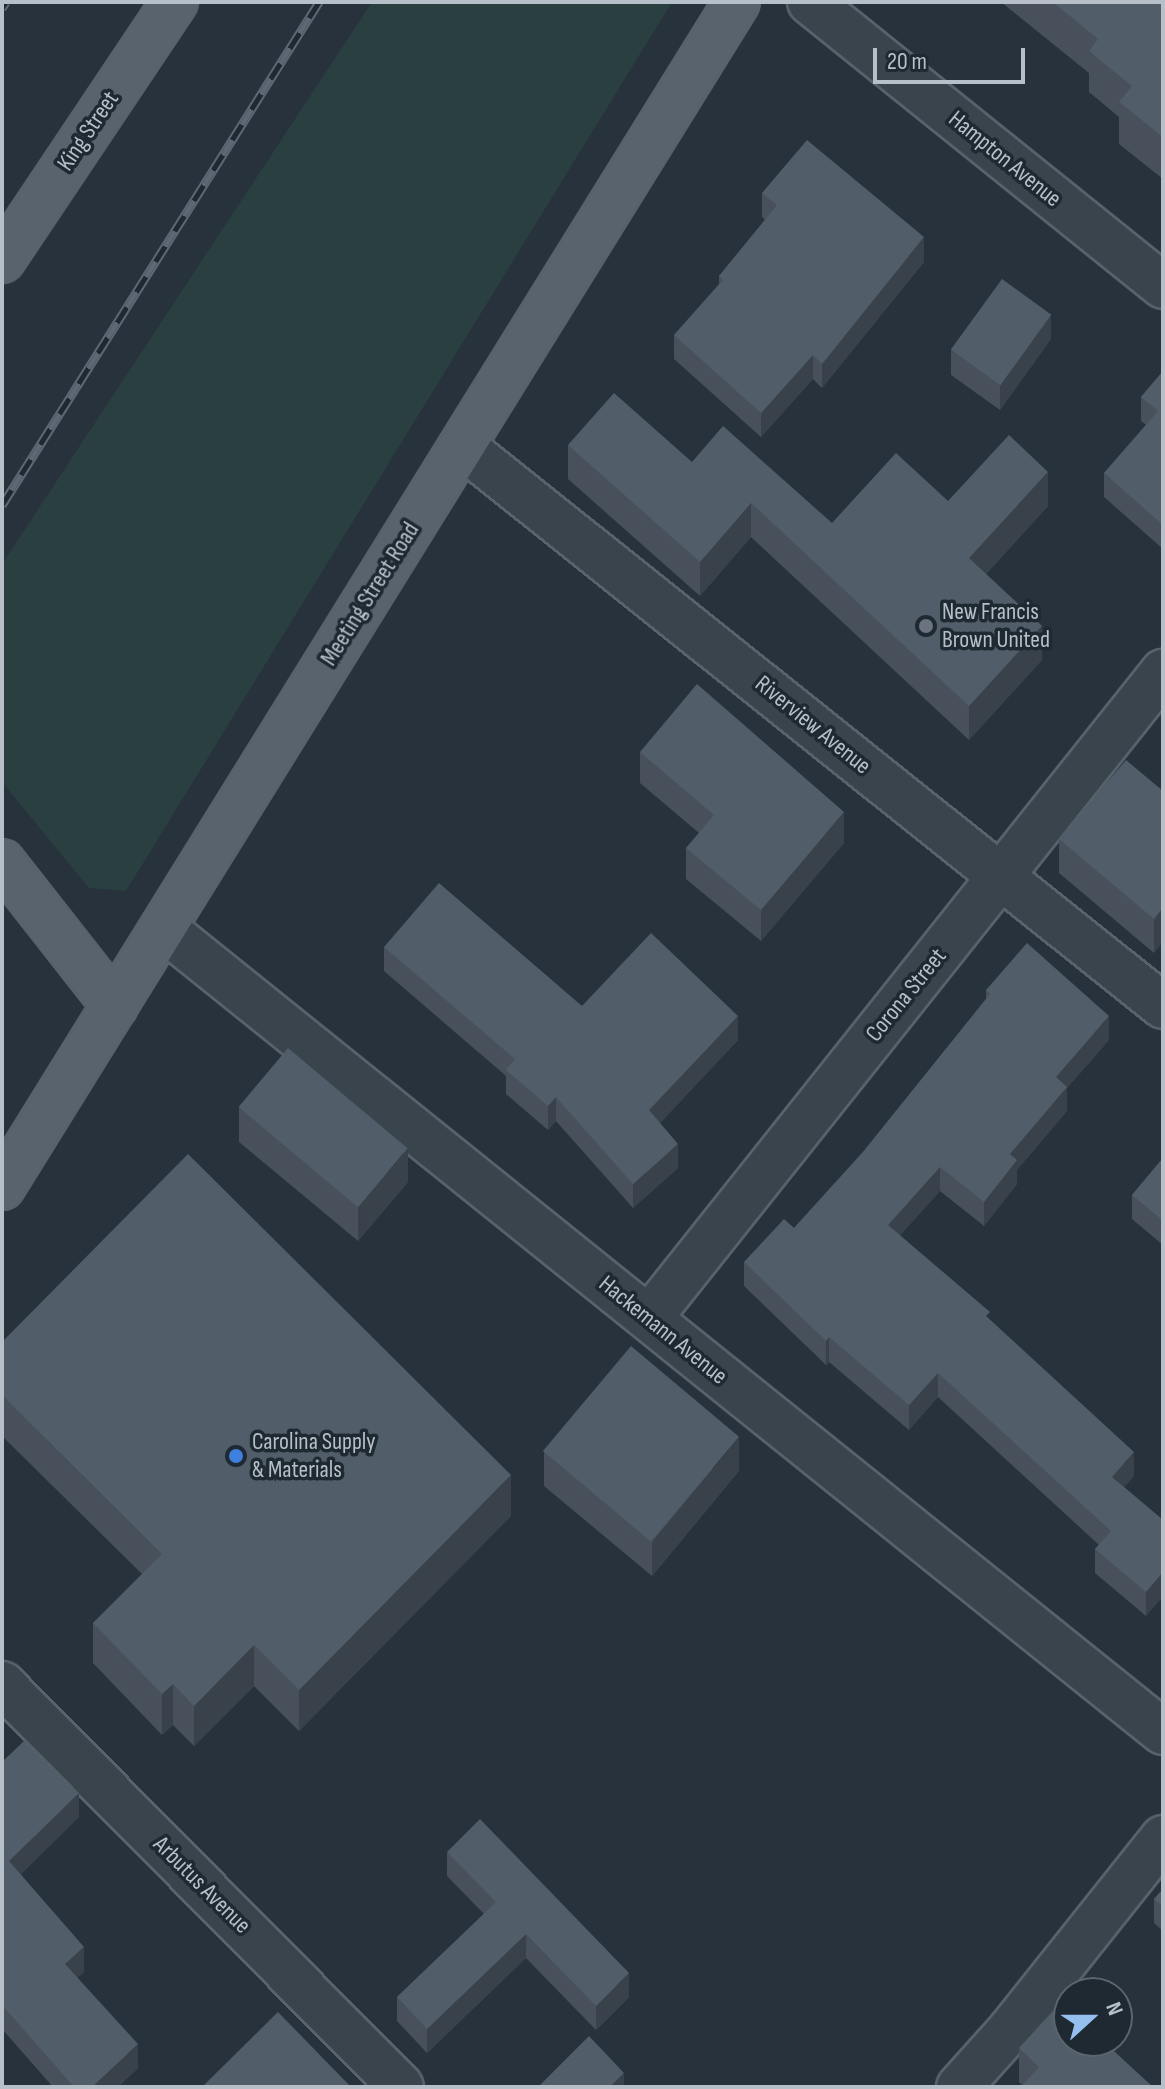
<!DOCTYPE html>
<style>
body{margin:0}
#map{position:relative;width:1165px;height:2089px;overflow:hidden;background:#27323d;font-family:"Sofia Sans Condensed",sans-serif}
div>[style]{position:absolute}
.green>*{inset:0;background:#2a3f3f}
.roads{filter:drop-shadow(2px 0 #58626b) drop-shadow(-2px 0 #58626b) drop-shadow(0 2px #58626b) drop-shadow(0 -2px #58626b)}
.minor>*{height:44px;margin:-22px;padding:0 22px;transform-origin:22px;border-radius:22px;background:#3a444d}
.major>*{height:44px;margin:-22px;padding:0 22px;transform-origin:22px;border-radius:22px;background:#59636d}
.rail>*{height:9px;margin-top:-4.5px;transform-origin:0;background:repeating-linear-gradient(90deg,#1f2932 0 18px,#5d6874 0 36px);box-sizing:border-box;border-block:2px solid #5d6874}
.wall>*{inset:0;background:#47505b}
.shaded-wall>*{inset:0;background:#39414a}
.building>*{inset:0;background:#525d6a;transform-origin:0 0}
.dots>*{width:22px;height:22px;translate:-50% -50%;box-sizing:border-box;border:4px solid #1f2932;border-radius:50%}
span{translate:-50% -50%;white-space:nowrap;text-align:center;line-height:1.15;-webkit-text-stroke:7px #1f2932;paint-order:stroke}
.street-label{font-size:24px;color:#b7bfc8}
.poi-label{font-size:24px;color:#b7bfc8}
.left{translate:0 -50%;text-align:left}
.frame{position:absolute;inset:0;border:4px solid #b7bfc8;pointer-events:none}
.north{position:absolute;left:1053px;top:1977px;width:80px;height:80px;box-sizing:border-box;background:#1f2932;border:2px solid #5c656e;border-radius:50%;rotate:69deg;font-size:22px;font-weight:700;line-height:32px;text-align:center;color:#b7bfc8}
.north::after{content:'';display:block;margin:auto;width:28px;height:36px;background:#94bfef;clip-path:polygon(50% 0,100% 100%,50% 72%,0 100%)}
.scale{position:absolute;left:873px;top:48px;width:152px;height:36px;box-sizing:border-box;border:4px solid #b7bfc8;border-top:0;padding-left:10px;font-size:24px;line-height:28px;white-space:nowrap;color:#b7bfc8;-webkit-text-stroke:6px #1f2932;paint-order:stroke}
</style>
<div id="map">
<div class="green">
<i style="clip-path:polygon(372px 2px,672px 2px,126px 891px,89px 888px,2px 782px,2px 564px)"></i>
</div>
<div class="roads">
<div class="minor">
<i style="left:810px;top:2px;width:453px;rotate:38.8deg"></i>
<i style="left:462px;top:446px;width:897px;rotate:38.62deg"></i>
<i style="left:163px;top:928px;width:1283px;rotate:38.8deg"></i>
<i style="left:649px;top:1318px;width:826px;rotate:-51.49deg"></i>
<i style="left:2px;top:1684px;width:567px;rotate:45.29deg"></i>
<i style="left:959px;top:2087px;width:78px;rotate:-48.1deg"></i>
<i style="left:1011px;top:2029px;width:244px;rotate:-51.5deg"></i>
</div>
<div class="major">
<i style="left:2px;top:260px;width:311px;rotate:-56.2deg"></i>
<i style="left:2px;top:862px;width:183px;rotate:51.9deg"></i>
<i style="left:2px;top:1187px;width:1394px;rotate:-58.19deg"></i>
</div>
</div>
<div class="rail">
<i style="left:2px;top:8px;width:7px;rotate:-56deg"></i>
<i style="left:2px;top:505px;width:595px;rotate:-57.78deg"></i>
</div>
<div class="wall">
<i style="clip-path:polygon(1001px 2px,1163px 2px,1163px 179px,1119px 144px,1119px 117px,1089px 92px,1089px 73px)"></i>
<i style="clip-path:polygon(762px 193px,924px 262px,822px 388px,813px 379px,761px 437px,674px 359px,674px 335px,719px 284px,719px 276px,765px 220px,762px 217px)"></i>
<i style="clip-path:polygon(1051px 339px,1000px 410px,951px 375px,951px 350px)"></i>
<i style="clip-path:polygon(1163px 371px,1163px 549px,1104px 497px,1104px 473px,1146px 425px,1141px 421px,1141px 397px)"></i>
<i style="clip-path:polygon(568px 445px,692px 462px,832px 523px,948px 501px,1048px 506px,986px 574px,1042px 660px,969px 740px,751px 537px,700px 596px,568px 479px)"></i>
<i style="clip-path:polygon(640px 752px,844px 843px,761px 941px,686px 879px,686px 848px,699px 833px,640px 783px)"></i>
<i style="clip-path:polygon(1163px 791px,1154px 953px,1059px 873px,1059px 839px)"></i>
<i style="clip-path:polygon(384px 947px,582px 1006px,738px 1040px,660px 1123px,678px 1168px,633px 1208px,556px 1121px,548px 1130px,506px 1094px,506px 1076px,384px 971px)"></i>
<i style="clip-path:polygon(986px 990px,1109px 1040px,1067px 1088px,1067px 1111px,1017px 1170px,1017px 1184px,984px 1226px,940px 1191px,900px 1235px,990px 1320px,1134px 1476px,1124px 1487px,1163px 1520px,1163px 1596px,1146px 1616px,1095px 1573px,1095px 1549px,1099px 1545px,938px 1397px,909px 1430px,829px 1362px,826px 1365px,744px 1286px,744px 1262px,794px 1228px,863px 1152px,986px 999px)"></i>
<i style="clip-path:polygon(239px 1108px,408px 1182px,358px 1241px,239px 1142px)"></i>
<i style="clip-path:polygon(1163px 1158px,1163px 1245px,1132px 1219px,1132px 1195px)"></i>
<i style="clip-path:polygon(2px 1342px,511px 1516px,299px 1731px,254px 1686px,194px 1746px,173px 1725px,162px 1735px,93px 1663px,93px 1623px,142px 1574px,2px 1436px)"></i>
<i style="clip-path:polygon(544px 1452px,739px 1471px,652px 1576px,544px 1486px)"></i>
<i style="clip-path:polygon(2px 1762px,79px 1817px,21px 1874px,84px 1972px,77px 1978px,138px 2068px,118px 2087px,53px 2087px,2px 2029px)"></i>
<i style="clip-path:polygon(447px 1852px,629px 1997px,596px 2030px,526px 1958px,427px 2053px,397px 2021px,397px 1997px,484px 1914px,447px 1876px)"></i>
<i style="clip-path:polygon(1163px 1889px,1163px 1931px,1154px 1923px,1154px 1899px)"></i>
<i style="clip-path:polygon(1019px 2048px,1153px 2087px,1022px 2085px,1019px 2082px)"></i>
</div>
<div class="shaded-wall">
<i style="clip-path:polygon(924px 237px,924px 262px,822px 388px,822px 364px)"></i>
<i style="clip-path:polygon(1051px 315px,1051px 339px,1000px 410px,1000px 386px)"></i>
<i style="clip-path:polygon(813px 355px,813px 379px,761px 437px,761px 413px)"></i>
<i style="clip-path:polygon(1048px 472px,1048px 506px,969px 592px,969px 558px)"></i>
<i style="clip-path:polygon(751px 503px,751px 537px,700px 596px,700px 562px)"></i>
<i style="clip-path:polygon(1042px 626px,1042px 660px,969px 740px,969px 706px)"></i>
<i style="clip-path:polygon(844px 812px,844px 843px,761px 941px,761px 910px)"></i>
<i style="clip-path:polygon(1163px 908px,1163px 942px,1154px 953px,1154px 919px)"></i>
<i style="clip-path:polygon(738px 1016px,738px 1040px,649px 1135px,649px 1110px)"></i>
<i style="clip-path:polygon(1109px 1016px,1109px 1040px,1067px 1088px,1067px 1111px,1017px 1170px,1017px 1184px,984px 1226px,984px 1202px,1010px 1154px,1056px 1077px)"></i>
<i style="clip-path:polygon(556px 1097px,556px 1121px,548px 1130px,548px 1106px)"></i>
<i style="clip-path:polygon(678px 1144px,678px 1168px,633px 1208px,633px 1184px)"></i>
<i style="clip-path:polygon(408px 1148px,408px 1182px,358px 1241px,358px 1207px)"></i>
<i style="clip-path:polygon(940px 1167px,940px 1191px,888px 1249px,888px 1225px)"></i>
<i style="clip-path:polygon(829px 1337px,829px 1362px,826px 1365px,826px 1341px)"></i>
<i style="clip-path:polygon(938px 1373px,938px 1397px,909px 1430px,909px 1405px)"></i>
<i style="clip-path:polygon(739px 1437px,739px 1471px,652px 1576px,652px 1542px)"></i>
<i style="clip-path:polygon(1134px 1452px,1134px 1476px,1112px 1501px,1112px 1477px)"></i>
<i style="clip-path:polygon(511px 1475px,511px 1516px,299px 1731px,299px 1690px)"></i>
<i style="clip-path:polygon(1163px 1572px,1163px 1596px,1146px 1616px,1146px 1592px)"></i>
<i style="clip-path:polygon(254px 1645px,254px 1686px,194px 1746px,194px 1706px)"></i>
<i style="clip-path:polygon(173px 1684px,173px 1725px,162px 1735px,162px 1694px)"></i>
<i style="clip-path:polygon(79px 1793px,79px 1817px,9px 1886px,9px 1861px)"></i>
<i style="clip-path:polygon(526px 1934px,526px 1958px,427px 2053px,427px 2029px)"></i>
<i style="clip-path:polygon(84px 1947px,84px 1972px,65px 1988px,65px 1964px)"></i>
<i style="clip-path:polygon(629px 1973px,629px 1997px,596px 2030px,596px 2006px)"></i>
<i style="clip-path:polygon(138px 2044px,138px 2068px,118px 2087px,92px 2087px)"></i>
<i style="clip-path:polygon(624px 2073px,624px 2087px,610px 2087px)"></i>
</div>
<div class="building">
<i style="clip-path:polygon(1053px 2px,1163px 2px,1163px 137px,1119px 102px,1132px 86px,1089px 51px,1098px 39px)"></i>
<i style="clip-path:polygon(807px 140px,924px 237px,822px 364px,813px 355px,761px 413px,674px 335px,723px 280px,719px 276px,777px 205px,762px 193px)"></i>
<i style="left:1002px;top:279px;width:61px;height:87px;rotate:36deg"></i>
<i style="clip-path:polygon(1163px 371px,1163px 525px,1104px 473px,1158px 411px,1141px 397px)"></i>
<i style="clip-path:polygon(614px 393px,692px 462px,723px 426px,832px 523px,896px 453px,948px 501px,1009px 435px,1048px 472px,969px 558px,1042px 626px,969px 706px,751px 503px,700px 562px,568px 445px)"></i>
<i style="clip-path:polygon(697px 684px,844px 812px,761px 910px,686px 848px,714px 815px,640px 752px)"></i>
<i style="clip-path:polygon(1126px 760px,1163px 791px,1163px 908px,1154px 919px,1059px 839px)"></i>
<i style="clip-path:polygon(439px 883px,582px 1006px,651px 933px,738px 1016px,649px 1110px,678px 1144px,633px 1184px,556px 1097px,548px 1106px,506px 1070px,515px 1059px,384px 947px)"></i>
<i style="clip-path:polygon(1027px 943px,1109px 1016px,1056px 1077px,1067px 1087px,1010px 1154px,1017px 1160px,984px 1202px,940px 1167px,888px 1225px,990px 1312px,986px 1316px,1134px 1452px,1112px 1477px,1163px 1520px,1163px 1572px,1146px 1592px,1095px 1549px,1111px 1531px,938px 1373px,909px 1405px,829px 1337px,826px 1341px,744px 1262px,784px 1219px,794px 1228px,863px 1152px,990px 994px,986px 990px)"></i>
<i style="left:288px;top:1048px;width:156px;height:77px;rotate:40deg"></i>
<i style="clip-path:polygon(188px 1154px,511px 1475px,299px 1690px,254px 1645px,194px 1706px,173px 1684px,162px 1694px,93px 1623px,162px 1554px,2px 1395px,2px 1342px)"></i>
<i style="clip-path:polygon(1163px 1158px,1163px 1221px,1132px 1195px)"></i>
<i style="left:631px;top:1346px;width:141px;height:137px;rotate:40deg"></i>
<i style="clip-path:polygon(25px 1740px,79px 1793px,9px 1861px,84px 1947px,65px 1964px,138px 2044px,92px 2087px,74px 2087px,2px 2005px,2px 1762px)"></i>
<i style="clip-path:polygon(480px 1819px,629px 1973px,596px 2006px,526px 1934px,427px 2029px,397px 1997px,496px 1902px,447px 1852px)"></i>
<i style="clip-path:polygon(1163px 1889px,1163px 1906px,1154px 1899px)"></i>
<i style="clip-path:polygon(1061px 2002px,1069px 2010px,1069px 2041px,1103px 2041px,1153px 2087px,1021px 2087px,1039px 2067px,1019px 2048px)"></i>
<i style="clip-path:polygon(278px 2012px,351px 2087px,202px 2087px)"></i>
<i style="clip-path:polygon(589px 2036px,624px 2073px,610px 2087px,538px 2087px)"></i>
</div>
<div class="dots">
<i style="left:926px;top:626px;background:#6b7280"></i>
<i style="left:236px;top:1456px;background:#3f7fe0"></i>
</div>
<div class="street-label">
<span style="left:88px;top:131px;rotate:-56deg">King Street</span>
<span style="left:1005px;top:159px;rotate:39deg">Hampton Avenue</span>
<span style="left:370px;top:594px;rotate:-58deg">Meeting Street Road</span>
<span style="left:813px;top:725px;rotate:39deg">Riverview Avenue</span>
<span style="left:906px;top:995px;rotate:-51deg">Corona Street</span>
<span style="left:663px;top:1330px;rotate:39deg">Hackemann Avenue</span>
<span style="left:202px;top:1885px;rotate:45deg">Arbutus Avenue</span>
</div>
<div class="poi-label">
<span class="left" style="left:942px;top:626px">New Francis<br>Brown United</span>
<span class="left" style="left:252px;top:1456px">Carolina Supply<br>&amp; Materials</span>
</div>
<div class="frame"></div>
<div class="north">N</div>
<div class="scale">20 m</div>
</div>
